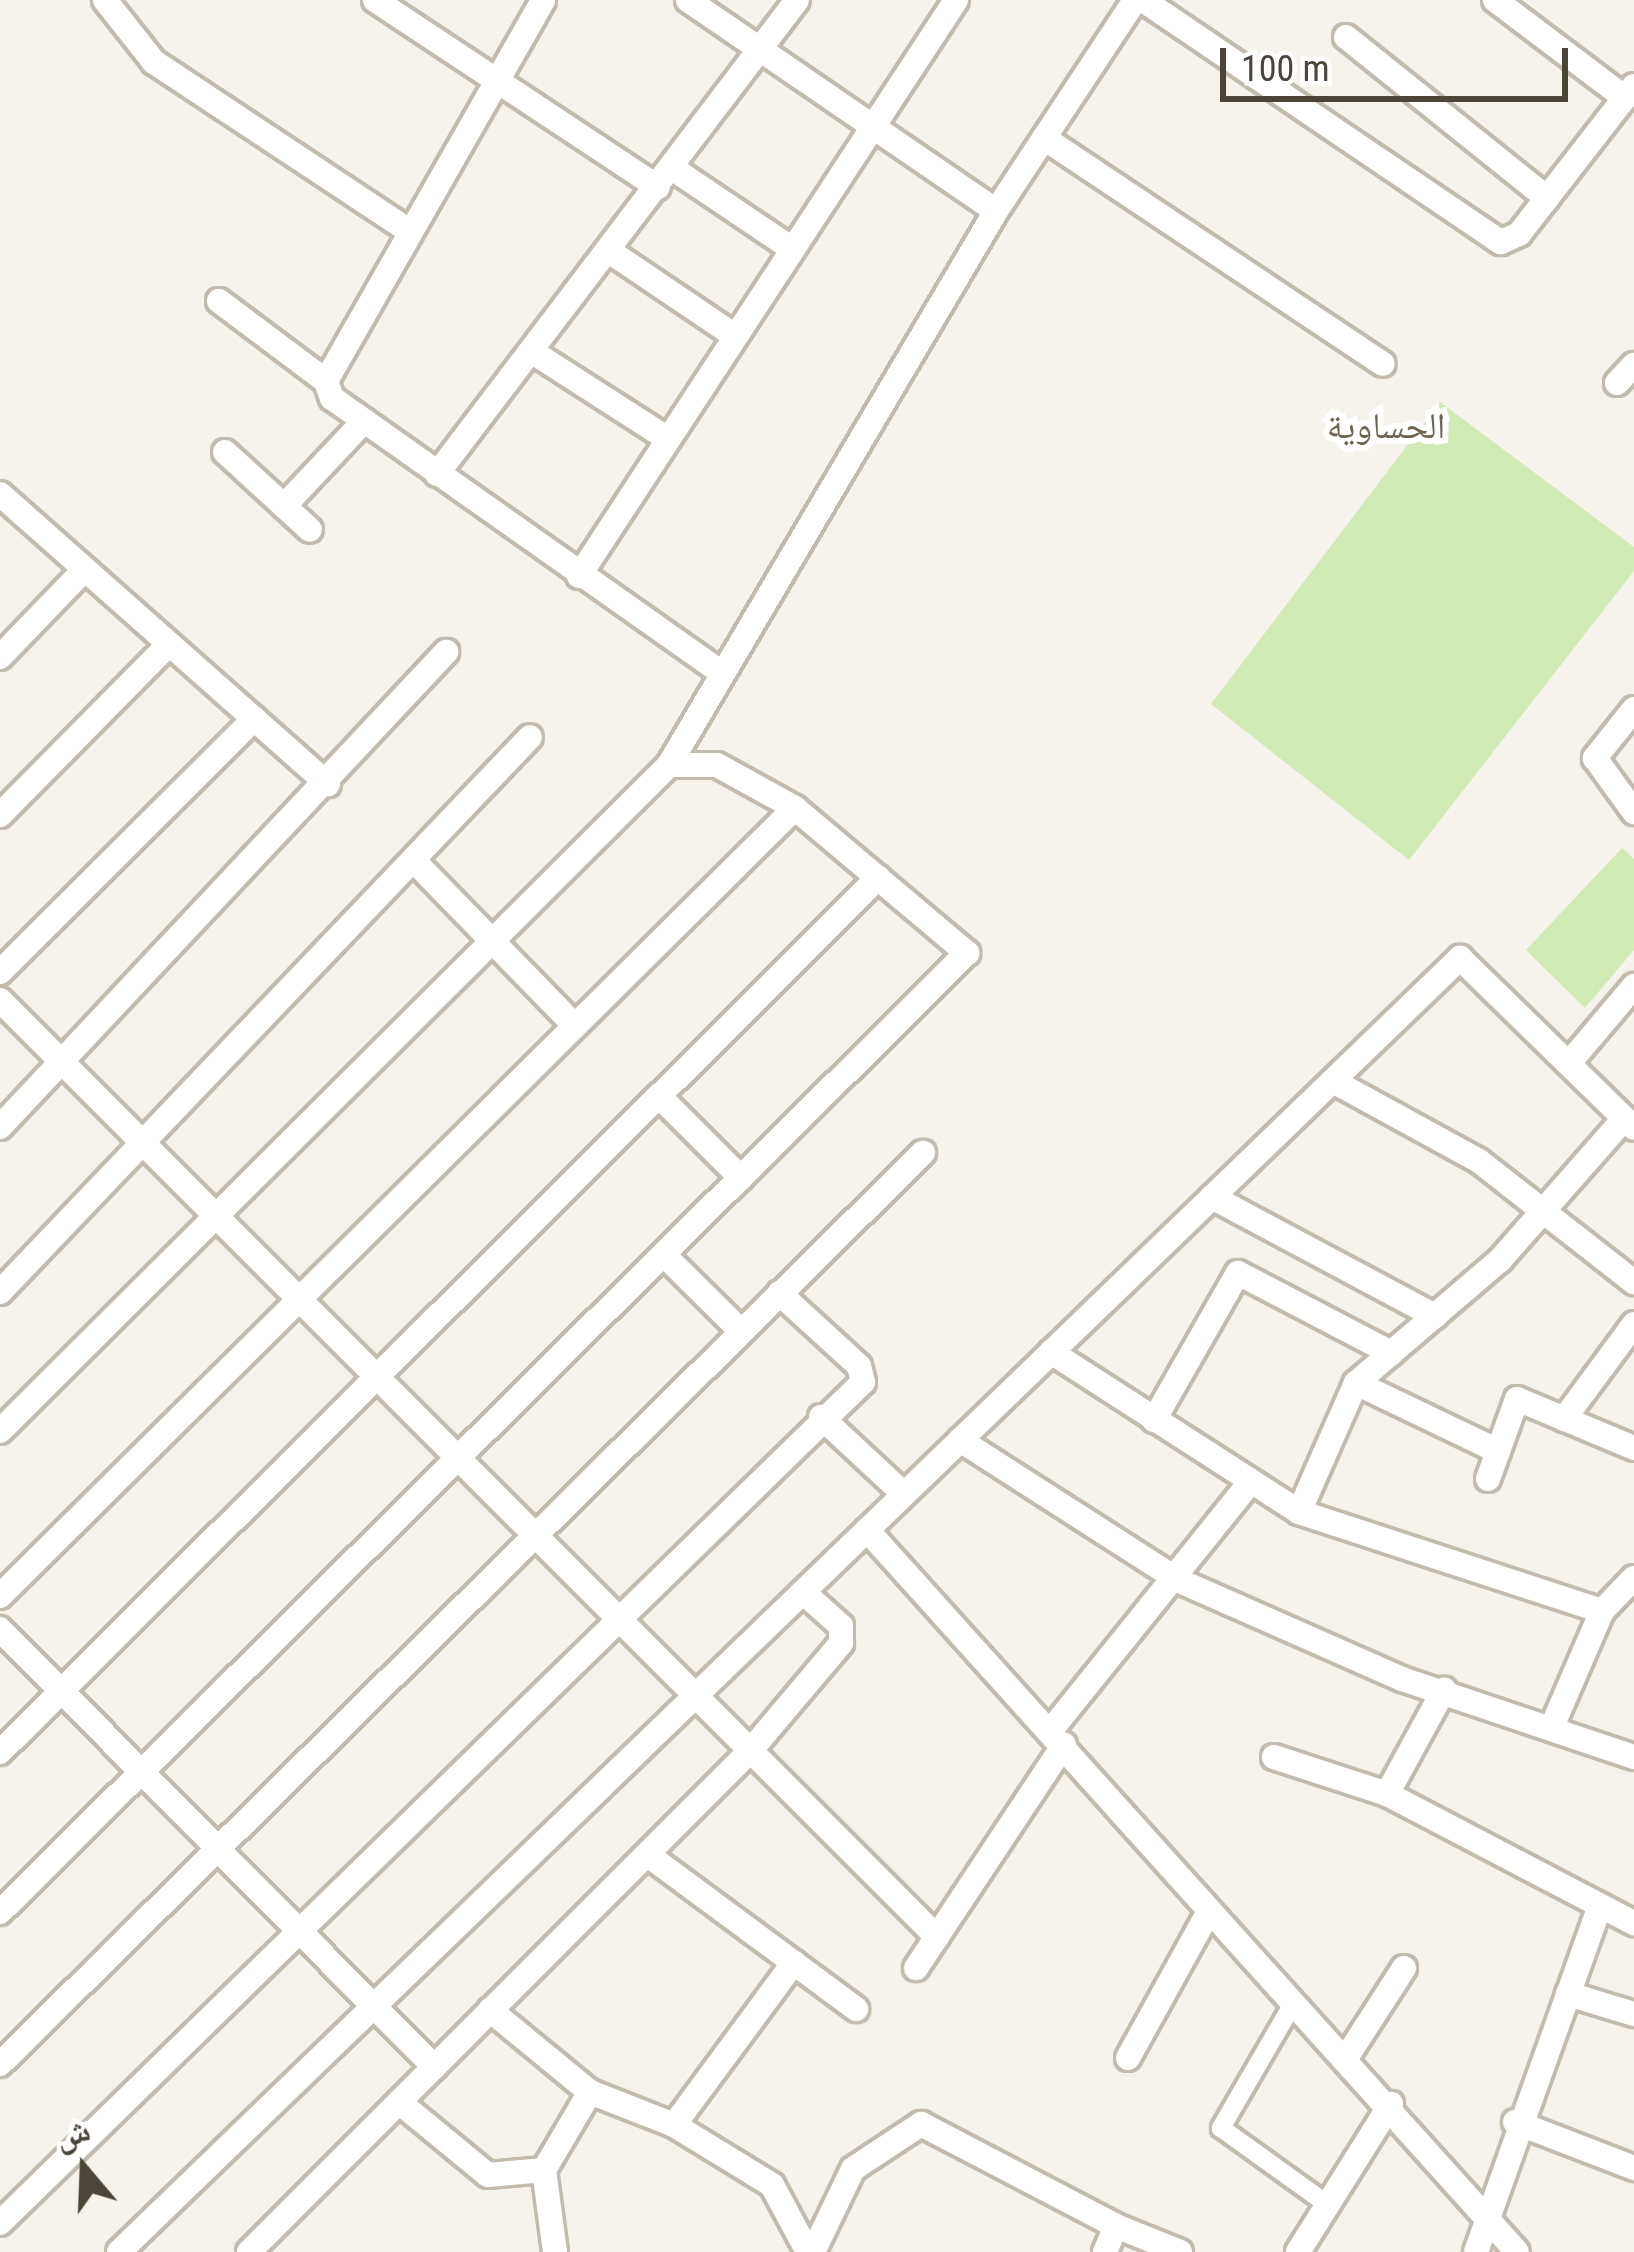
<!DOCTYPE html>
<meta charset="utf-8">
<style>
body{margin:0}
#map{position:relative;width:1634px;height:2252px;overflow:hidden;background:#f6f3ec;font-family:"Roboto Condensed","Noto Naskh Arabic",sans-serif}
div>[style]{position:absolute}
.green>*{inset:0;background:#d2eab5}
.roads{filter:drop-shadow(3px 0 #c2bbae) drop-shadow(-3px 0 #c2bbae) drop-shadow(0 3px #c2bbae) drop-shadow(0 -3px #c2bbae)}
.pedestrian>*{height:18px;margin:-9px;padding:0 9px;transform-origin:9px;border-radius:9px;background:#fff}
.minor>*{height:24px;margin:-12px;padding:0 12px;transform-origin:12px;border-radius:12px;background:#fff}
span{translate:-50% -50%;white-space:nowrap;text-align:center;line-height:1.15;-webkit-text-stroke:12px #fff;paint-order:stroke}
.quarter-label{font-size:36px;color:#6e6250}
.north{position:absolute;left:24px;top:2108px;width:120px;height:120px;-webkit-text-stroke:9px #fff;paint-order:stroke;rotate:341deg;font-size:33px;font-weight:700;line-height:48px;text-align:center;color:#4b4439}
.north::after{content:'';display:block;margin:auto;width:42px;height:54px;background:#4b4439;clip-path:polygon(50% 0,100% 100%,50% 72%,0 100%)}
.scale{position:absolute;left:1220px;top:48px;width:348px;height:54px;box-sizing:border-box;border:6px solid #4b4439;border-top:0;padding-left:15px;font-size:36px;line-height:42px;white-space:nowrap;color:#4b4439;-webkit-text-stroke:9px #fff;paint-order:stroke}
</style>
<div id="map">
<div class="green">
<i style="clip-path:polygon(1440px 402px,1634px 547px,1634px 571px,1409px 860px,1211px 704px)"></i>
<i style="clip-path:polygon(1622px 848px,1634px 859px,1634px 950px,1585px 1008px,1526px 950px)"></i>
</div>
<div class="roads">
<div class="pedestrian">
<i style="left:1294px;top:2002px;width:146px;rotate:120.1deg"></i>
<i style="left:1221px;top:2128px;width:132px;rotate:35.7deg"></i>
</div>
<div class="minor">
<i style="left:105px;top:0;width:79px;rotate:51.7deg"></i>
<i style="left:154px;top:62px;width:305px;rotate:33.5deg"></i>
<i style="left:375px;top:0;width:339px;rotate:33.5deg"></i>
<i style="left:688px;top:0;width:373px;rotate:34.4deg"></i>
<i style="left:1143px;top:0;width:432px;rotate:34.1deg"></i>
<i style="left:1501px;top:242px;width:20px;rotate:-24deg"></i>
<i style="left:1519px;top:234px;width:187px;rotate:-52.2deg"></i>
<i style="left:1495px;top:0;width:163px;rotate:37deg"></i>
<i style="left:1346px;top:37px;width:258px;rotate:38.7deg"></i>
<i style="left:1044px;top:138px;width:407px;rotate:33.7deg"></i>
<i style="left:672px;top:168px;width:145px;rotate:34deg"></i>
<i style="left:609px;top:251px;width:152px;rotate:34deg"></i>
<i style="left:219px;top:301px;width:134px;rotate:36.8deg"></i>
<i style="left:326px;top:381px;width:18px;rotate:71deg"></i>
<i style="left:332px;top:398px;width:471px;rotate:35.2deg"></i>
<i style="left:531px;top:351px;width:163px;rotate:32.7deg"></i>
<i style="left:326px;top:381px;width:438px;rotate:-60.3deg"></i>
<i style="left:1617px;top:383px;width:25px;rotate:-47deg"></i>
<i style="left:225px;top:452px;width:115px;rotate:42.5deg"></i>
<i style="left:437px;top:474px;width:595px;rotate:-52.78deg"></i>
<i style="left:0;top:494px;width:438px;rotate:41.5deg"></i>
<i style="left:284px;top:506px;width:117px;rotate:-46.7deg"></i>
<i style="left:579px;top:576px;width:688px;rotate:-56.79deg"></i>
<i style="left:0;top:657px;width:122px;rotate:-46deg"></i>
<i style="left:1634px;top:709px;width:63px;rotate:128.5deg"></i>
<i style="left:1595px;top:758px;width:67px;rotate:54.2deg"></i>
<i style="left:0;top:815px;width:240px;rotate:-45.3deg"></i>
<i style="left:419px;top:866px;width:223px;rotate:45.7deg"></i>
<i style="left:0;top:972px;width:359px;rotate:-44.9deg"></i>
<i style="left:0;top:1000px;width:1325px;rotate:45deg"></i>
<i style="left:1569px;top:1063px;width:101px;rotate:-49.8deg"></i>
<i style="left:1333px;top:1081px;width:166px;rotate:28.7deg"></i>
<i style="left:1479px;top:1161px;width:197px;rotate:38deg"></i>
<i style="left:659px;top:1096px;width:116px;rotate:45deg"></i>
<i style="left:0;top:1127px;width:652px;rotate:-46.8deg"></i>
<i style="left:1212px;top:1197px;width:253px;rotate:28.1deg"></i>
<i style="left:664px;top:1255px;width:108px;rotate:44.6deg"></i>
<i style="left:0;top:1292px;width:767px;rotate:-46.32deg"></i>
<i style="left:1051px;top:1352px;width:295px;rotate:32.8deg"></i>
<i style="left:1299px;top:1512px;width:319px;rotate:18.1deg"></i>
<i style="left:1356px;top:1383px;width:157px;rotate:25.6deg"></i>
<i style="left:821px;top:1417px;width:113px;rotate:42.9deg"></i>
<i style="left:1564px;top:1419px;width:118px;rotate:-53.6deg"></i>
<i style="left:1154px;top:1420px;width:169px;rotate:-60.3deg"></i>
<i style="left:1238px;top:1273px;width:173px;rotate:27.6deg"></i>
<i style="left:0;top:1431px;width:944px;rotate:-44.87deg"></i>
<i style="left:669px;top:765px;width:643px;rotate:-59.45deg"></i>
<i style="left:996px;top:211px;width:253px;rotate:-56.6deg"></i>
<i style="left:960px;top:1440px;width:261px;rotate:32.7deg"></i>
<i style="left:1180px;top:1581px;width:243px;rotate:23.8deg"></i>
<i style="left:1402px;top:1679px;width:245px;rotate:18.6deg"></i>
<i style="left:1488px;top:1479px;width:85px;rotate:-70.1deg"></i>
<i style="left:1517px;top:1399px;width:127px;rotate:22.7deg"></i>
<i style="left:1299px;top:1512px;width:141px;rotate:-66.2deg"></i>
<i style="left:1356px;top:1383px;width:189px;rotate:-40.5deg"></i>
<i style="left:1500px;top:1260px;width:188px;rotate:-48.7deg"></i>
<i style="left:867px;top:1530px;width:971px;rotate:48deg"></i>
<i style="left:0;top:1596px;width:1119px;rotate:-44.75deg"></i>
<i style="left:0;top:1629px;width:617px;rotate:45.26deg"></i>
<i style="left:1554px;top:1722px;width:121px;rotate:-66.6deg"></i>
<i style="left:1602px;top:1611px;width:46px;rotate:-45.9deg"></i>
<i style="left:1051px;top:1730px;width:313px;rotate:-51.2deg"></i>
<i style="left:0;top:1752px;width:1239px;rotate:-44.87deg"></i>
<i style="left:1274px;top:1757px;width:119px;rotate:18.1deg"></i>
<i style="left:1387px;top:1794px;width:279px;rotate:27.6deg"></i>
<i style="left:1387px;top:1794px;width:119px;rotate:-61.3deg"></i>
<i style="left:652px;top:1858px;width:254px;rotate:36.5deg"></i>
<i style="left:0;top:1912px;width:1362px;rotate:-44.76deg"></i>
<i style="left:967px;top:953px;width:225px;rotate:-139.9deg"></i>
<i style="left:795px;top:808px;width:89px;rotate:-151.1deg"></i>
<i style="left:717px;top:765px;width:48px;rotate:180deg"></i>
<i style="left:916px;top:1968px;width:268px;rotate:-56.5deg"></i>
<i style="left:1568px;top:1994px;width:69px;rotate:16.9deg"></i>
<i style="left:490px;top:2010px;width:129px;rotate:39.4deg"></i>
<i style="left:590px;top:2092px;width:90px;rotate:21.4deg"></i>
<i style="left:674px;top:2125px;width:115px;rotate:31.5deg"></i>
<i style="left:772px;top:2185px;width:76px;rotate:61.8deg"></i>
<i style="left:1128px;top:2058px;width:168px;rotate:-61.1deg"></i>
<i style="left:1346px;top:2058px;width:107px;rotate:-57.2deg"></i>
<i style="left:0;top:2064px;width:1297px;rotate:-44.63deg"></i>
<i style="left:399px;top:2102px;width:115px;rotate:39.4deg"></i>
<i style="left:488px;top:2175px;width:56px;rotate:-5.1deg"></i>
<i style="left:1515px;top:2122px;width:128px;rotate:21.1deg"></i>
<i style="left:674px;top:2125px;width:202px;rotate:-53.6deg"></i>
<i style="left:0;top:2223px;width:1205px;rotate:-44.26deg"></i>
<i style="left:863px;top:1382px;width:16px;rotate:-104deg"></i>
<i style="left:859px;top:1366px;width:108px;rotate:-137.6deg"></i>
<i style="left:119px;top:2252px;width:1864px;rotate:-43.98deg"></i>
<i style="left:1460px;top:958px;width:243px;rotate:44.3deg"></i>
<i style="left:249px;top:2252px;width:710px;rotate:-45deg"></i>
<i style="left:751px;top:1750px;width:140px;rotate:-49.9deg"></i>
<i style="left:841px;top:1643px;width:17px;rotate:-90deg"></i>
<i style="left:841px;top:1626px;width:51px;rotate:-138.2deg"></i>
<i style="left:555px;top:2252px;width:83px;rotate:-97.6deg"></i>
<i style="left:544px;top:2170px;width:91px;rotate:-59.5deg"></i>
<i style="left:813px;top:2252px;width:92px;rotate:-64.3deg"></i>
<i style="left:853px;top:2169px;width:82px;rotate:-33.5deg"></i>
<i style="left:921px;top:2124px;width:220px;rotate:27.6deg"></i>
<i style="left:1105px;top:2252px;width:28px;rotate:-67deg"></i>
<i style="left:1116px;top:2226px;width:69px;rotate:22.1deg"></i>
<i style="left:1298px;top:2252px;width:175px;rotate:-57.9deg"></i>
<i style="left:1476px;top:2252px;width:362px;rotate:-70.3deg"></i>
</div>
</div>
<div class="quarter-label">
<span style="left:1386px;top:427px">الحساوية</span>
</div>
<div class="north">ش</div>
<div class="scale">100 m</div>
</div>
